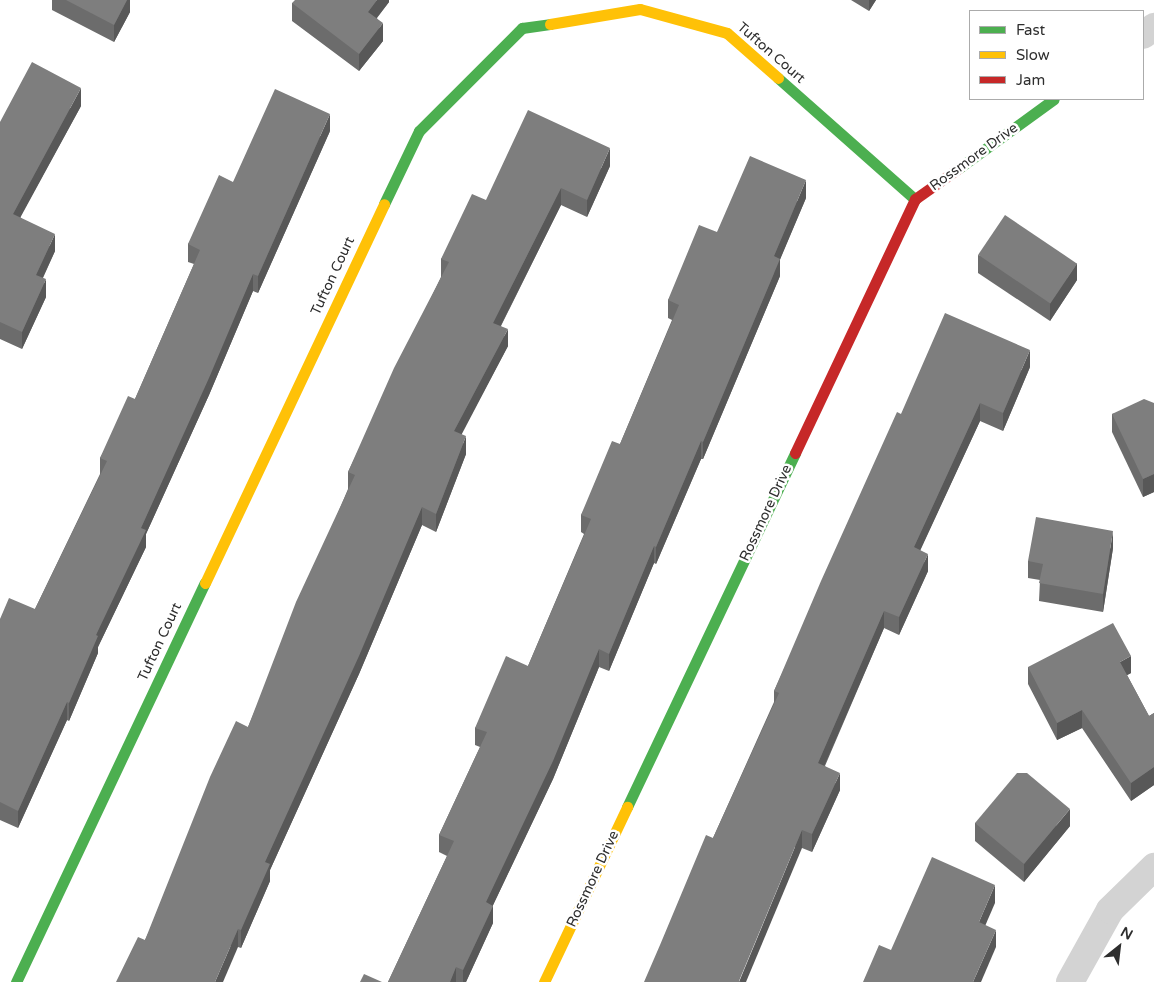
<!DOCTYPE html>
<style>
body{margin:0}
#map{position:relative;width:1154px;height:982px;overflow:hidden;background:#fff;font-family:"Varela Round",sans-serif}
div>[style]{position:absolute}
.street>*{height:28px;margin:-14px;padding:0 14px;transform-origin:14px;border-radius:14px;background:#d3d3d3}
.fast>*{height:11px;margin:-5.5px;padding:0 5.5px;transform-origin:5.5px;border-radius:5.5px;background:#4caf50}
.slow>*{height:11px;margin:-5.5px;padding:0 5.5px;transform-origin:5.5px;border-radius:5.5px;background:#ffc107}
.jam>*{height:11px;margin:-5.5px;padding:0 5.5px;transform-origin:5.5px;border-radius:5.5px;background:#c62828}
.wall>*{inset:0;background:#6c6c6c}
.shaded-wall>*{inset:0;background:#585858}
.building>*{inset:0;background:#7e7e7e;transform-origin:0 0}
span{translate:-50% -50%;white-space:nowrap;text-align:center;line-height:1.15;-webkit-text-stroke:5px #fff;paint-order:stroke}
.street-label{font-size:14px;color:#2e2e2e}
.legend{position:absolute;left:969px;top:10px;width:175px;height:90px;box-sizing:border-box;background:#fff;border:1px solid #ababab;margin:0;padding:6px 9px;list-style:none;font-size:15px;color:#2e2e2e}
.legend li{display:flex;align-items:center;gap:10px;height:25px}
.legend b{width:25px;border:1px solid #ababab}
.north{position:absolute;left:1094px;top:922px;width:50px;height:50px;-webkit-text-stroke:4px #fff;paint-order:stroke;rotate:29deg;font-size:14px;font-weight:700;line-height:20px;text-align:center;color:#2e2e2e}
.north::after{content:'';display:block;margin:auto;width:18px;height:22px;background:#2e2e2e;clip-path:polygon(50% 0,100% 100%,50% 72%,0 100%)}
</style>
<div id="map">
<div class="street">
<i style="left:1143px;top:35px;width:14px;rotate:-36deg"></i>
<i style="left:1070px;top:982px;width:82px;rotate:-60.9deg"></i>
<i style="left:1110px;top:910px;width:62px;rotate:-44.3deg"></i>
</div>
<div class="fast">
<i style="left:778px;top:78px;width:183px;rotate:41.5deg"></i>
<i style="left:959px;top:168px;width:117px;rotate:-36deg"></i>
<i style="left:384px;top:204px;width:81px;rotate:-64.4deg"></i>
<i style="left:419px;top:131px;width:146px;rotate:-45deg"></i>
<i style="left:522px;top:28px;width:28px;rotate:-8deg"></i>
<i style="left:627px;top:807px;width:392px;rotate:-64.6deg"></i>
<i style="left:16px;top:982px;width:441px;rotate:-64.7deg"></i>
</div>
<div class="slow">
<i style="left:550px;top:24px;width:91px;rotate:-9.5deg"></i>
<i style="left:640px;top:9px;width:90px;rotate:15.4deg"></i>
<i style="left:727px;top:33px;width:68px;rotate:41.4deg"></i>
<i style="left:205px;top:583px;width:419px;rotate:-64.7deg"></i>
<i style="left:544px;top:982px;width:194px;rotate:-64.6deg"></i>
</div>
<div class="jam">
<i style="left:795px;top:453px;width:281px;rotate:-64.7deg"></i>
<i style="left:915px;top:199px;width:54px;rotate:-35.2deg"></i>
</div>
<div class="wall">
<i style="clip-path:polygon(52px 0,130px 0,130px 12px,114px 42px,52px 10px)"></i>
<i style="clip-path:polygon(389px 0,389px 2px,377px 18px,383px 41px,359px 71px,292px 21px,292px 3px)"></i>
<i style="clip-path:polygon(851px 0,876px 0,869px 11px)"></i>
<i style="clip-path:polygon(81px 106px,20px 217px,55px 251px,43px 278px,46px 297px,22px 349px,0 339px,0 122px)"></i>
<i style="clip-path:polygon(330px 131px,258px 293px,253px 291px,209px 395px,146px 534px,146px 547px,98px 647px,98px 653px,69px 721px,67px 720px,18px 828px,0 820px,0 619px,35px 609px,100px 474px,100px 458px,135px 399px,194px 264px,188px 262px,188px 244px,233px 182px)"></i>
<i style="clip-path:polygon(610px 166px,587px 217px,561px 205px,501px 326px,508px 346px,461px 434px,466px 454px,436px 532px,422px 525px,359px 674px,270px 870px,270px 881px,241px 948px,238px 947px,145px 940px,248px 727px,348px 489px,348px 472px,441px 277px,441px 259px,486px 200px)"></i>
<i style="clip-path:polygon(806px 198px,780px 259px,780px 276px,703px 459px,701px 459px,656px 564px,654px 563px,609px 671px,599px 667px,553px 779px,493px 905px,493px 923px,466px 982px,388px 982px,447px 856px,439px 852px,439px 835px,480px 747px,475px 745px,475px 728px,528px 666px,584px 534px,581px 532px,581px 515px,620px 444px,672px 320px,668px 318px,668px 300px,717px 232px)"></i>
<i style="clip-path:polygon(978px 255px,1077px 280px,1050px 321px,978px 273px)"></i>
<i style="clip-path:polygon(1030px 367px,1003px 431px,980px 421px,920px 550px,928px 571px,899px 635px,884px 628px,825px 766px,840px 790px,812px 852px,802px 848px,713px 838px,774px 702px,774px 691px,901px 414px)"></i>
<i style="clip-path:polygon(1154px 403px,1154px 492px,1143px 497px,1112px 432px,1112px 414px)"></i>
<i style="clip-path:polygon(1113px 548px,1103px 612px,1039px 601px,1040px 580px,1028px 578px,1028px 561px)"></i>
<i style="clip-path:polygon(1028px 667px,1131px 673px,1127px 675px,1149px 716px,1154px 713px,1154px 785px,1131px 801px,1082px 728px,1057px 740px,1028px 684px)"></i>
<i style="clip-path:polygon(975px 823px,1070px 826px,1024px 882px,975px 841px)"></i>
</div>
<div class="shaded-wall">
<i style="clip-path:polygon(127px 0,130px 0,130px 12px,114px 42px,114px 25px)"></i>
<i style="clip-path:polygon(377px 0,389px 0,389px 2px,368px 29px,368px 12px)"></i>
<i style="clip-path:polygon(869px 0,876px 0,869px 11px)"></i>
<i style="clip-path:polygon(383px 23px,383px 41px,359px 71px,359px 54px)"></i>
<i style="clip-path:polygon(81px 88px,81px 106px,13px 231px,13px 214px)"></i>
<i style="clip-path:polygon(330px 114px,330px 131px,258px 293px,258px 276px)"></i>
<i style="clip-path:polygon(610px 148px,610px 166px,587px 217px,587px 200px)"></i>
<i style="clip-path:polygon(806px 180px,806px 198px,774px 274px,774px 256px)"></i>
<i style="clip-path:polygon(561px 188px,561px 205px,493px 341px,493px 323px)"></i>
<i style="clip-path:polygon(55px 234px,55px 251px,36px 292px,36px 275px)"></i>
<i style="clip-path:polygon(780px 259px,780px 276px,703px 459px,703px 442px)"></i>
<i style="clip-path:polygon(1077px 263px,1077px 280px,1050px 321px,1050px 303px)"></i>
<i style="clip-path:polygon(253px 274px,253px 291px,209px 395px,146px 534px,146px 547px,98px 647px,98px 653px,69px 721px,69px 703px,96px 635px,141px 528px)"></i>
<i style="clip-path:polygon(46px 279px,46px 297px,22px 349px,22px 332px)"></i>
<i style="clip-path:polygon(508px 329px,508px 346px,454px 449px,454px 431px)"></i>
<i style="clip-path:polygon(1030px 350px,1030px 367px,1003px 431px,1003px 413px)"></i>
<i style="clip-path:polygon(980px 403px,980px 421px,914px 564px,914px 547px)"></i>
<i style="clip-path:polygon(466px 436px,466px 454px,436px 532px,436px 514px)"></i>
<i style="clip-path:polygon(701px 441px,701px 459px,656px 564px,656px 547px)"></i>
<i style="clip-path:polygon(1154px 474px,1154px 492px,1143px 497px,1143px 479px)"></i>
<i style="clip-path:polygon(422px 507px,422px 525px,359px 674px,270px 870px,270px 881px,241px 948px,241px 930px,265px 862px)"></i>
<i style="clip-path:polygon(1113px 531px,1113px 548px,1103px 612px,1103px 594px)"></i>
<i style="clip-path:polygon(654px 546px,654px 563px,609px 671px,609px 654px)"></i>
<i style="clip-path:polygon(928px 554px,928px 571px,899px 635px,899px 617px)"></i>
<i style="clip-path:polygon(884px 611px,884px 628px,818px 780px,818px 763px)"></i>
<i style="clip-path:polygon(599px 649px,599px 667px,553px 779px,486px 920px,486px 902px)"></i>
<i style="clip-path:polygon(1131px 656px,1131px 673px,1120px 679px,1120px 662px)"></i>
<i style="clip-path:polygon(67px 702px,67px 720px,18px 828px,18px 811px)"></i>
<i style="clip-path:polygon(1082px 710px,1082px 728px,1057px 740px,1057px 723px)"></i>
<i style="clip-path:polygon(1154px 767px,1154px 785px,1131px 801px,1131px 783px)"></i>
<i style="clip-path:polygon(840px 773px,840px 790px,812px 852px,812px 834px)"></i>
<i style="clip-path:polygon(1070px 809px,1070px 826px,1024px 882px,1024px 864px)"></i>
<i style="clip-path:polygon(802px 830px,802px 848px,746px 982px,739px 982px)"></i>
<i style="clip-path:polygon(995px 885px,995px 903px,979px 940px,979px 922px)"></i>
<i style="clip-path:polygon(493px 906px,493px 923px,466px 982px,463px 982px,463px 970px)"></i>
<i style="clip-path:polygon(238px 929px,238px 947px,223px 982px,215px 982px)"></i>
<i style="clip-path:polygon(996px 930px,996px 947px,981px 982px,973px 982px)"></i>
<i style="clip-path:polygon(456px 967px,456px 982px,450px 982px)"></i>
</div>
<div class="building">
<i style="clip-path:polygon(66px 0,127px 0,114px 25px)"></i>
<i style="clip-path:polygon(295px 0,377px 0,368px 12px,383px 23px,359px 54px,292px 3px)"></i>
<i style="clip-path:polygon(32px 62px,81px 88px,13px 214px,55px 234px,36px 275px,46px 279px,22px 332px,0 322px,0 122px)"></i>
<i style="clip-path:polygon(275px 89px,330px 114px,258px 276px,253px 274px,209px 378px,141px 528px,146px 530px,96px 635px,98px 636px,69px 703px,67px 702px,18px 811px,0 802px,0 619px,9px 598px,35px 609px,107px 461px,100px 458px,128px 396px,135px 399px,200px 250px,188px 244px,219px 175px,233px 182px)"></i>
<i style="clip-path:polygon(528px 110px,610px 148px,587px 200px,561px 188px,493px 323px,508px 329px,454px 431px,466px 436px,436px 514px,422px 507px,359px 656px,265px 862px,270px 864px,241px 930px,238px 929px,215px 982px,116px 982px,138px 937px,145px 940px,210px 777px,236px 721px,248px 727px,296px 602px,355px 475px,348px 472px,394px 368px,449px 262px,441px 259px,472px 194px,486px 200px)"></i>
<i style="clip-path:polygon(750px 156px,806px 180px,774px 256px,780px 259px,703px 442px,701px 441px,656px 547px,654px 546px,609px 654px,599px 649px,553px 761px,486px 902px,493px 906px,463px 970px,456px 967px,450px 982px,388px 982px,454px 841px,439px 835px,487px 732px,475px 728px,506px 656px,528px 666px,591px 519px,581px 515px,612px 441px,620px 444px,679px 305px,668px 300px,699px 225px,717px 232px)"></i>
<i style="left:1005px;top:215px;width:87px;height:48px;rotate:34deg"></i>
<i style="clip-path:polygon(945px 313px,1030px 350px,1003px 413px,980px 403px,914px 547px,928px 554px,899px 617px,884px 611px,818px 763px,840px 773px,812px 834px,802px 830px,739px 981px,741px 982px,644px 982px,660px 945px,706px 835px,713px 838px,779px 693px,774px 691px,821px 581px,897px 412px,901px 414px)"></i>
<i style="clip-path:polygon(1144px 399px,1154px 403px,1154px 474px,1143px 479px,1112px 414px)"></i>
<i style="clip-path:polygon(1036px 517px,1113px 531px,1103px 594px,1039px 583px,1043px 564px,1028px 561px)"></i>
<i style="clip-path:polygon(1113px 623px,1131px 656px,1120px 662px,1149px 716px,1154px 713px,1154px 767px,1131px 783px,1082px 710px,1057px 723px,1028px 667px)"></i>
<i style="clip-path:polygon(1017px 773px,1027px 773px,1070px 809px,1024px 864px,975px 823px)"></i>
<i style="clip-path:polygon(932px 857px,995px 885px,979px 922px,996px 930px,973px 982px,863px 982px,879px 945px,891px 950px)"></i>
<i style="clip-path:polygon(364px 974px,382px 982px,360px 982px)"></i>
</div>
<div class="street-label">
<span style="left:771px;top:53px;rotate:41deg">Tufton Court</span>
<span style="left:974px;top:157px;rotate:-36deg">Rossmore Drive</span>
<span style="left:333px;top:276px;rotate:-65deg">Tufton Court</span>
<span style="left:766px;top:513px;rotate:-65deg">Rossmore Drive</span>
<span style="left:160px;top:642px;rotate:-65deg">Tufton Court</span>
<span style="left:593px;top:879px;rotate:-65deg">Rossmore Drive</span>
</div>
<ul class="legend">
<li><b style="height:6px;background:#4caf50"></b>Fast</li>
<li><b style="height:6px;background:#ffc107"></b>Slow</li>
<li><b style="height:6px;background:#c62828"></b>Jam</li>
</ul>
<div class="north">N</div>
</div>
